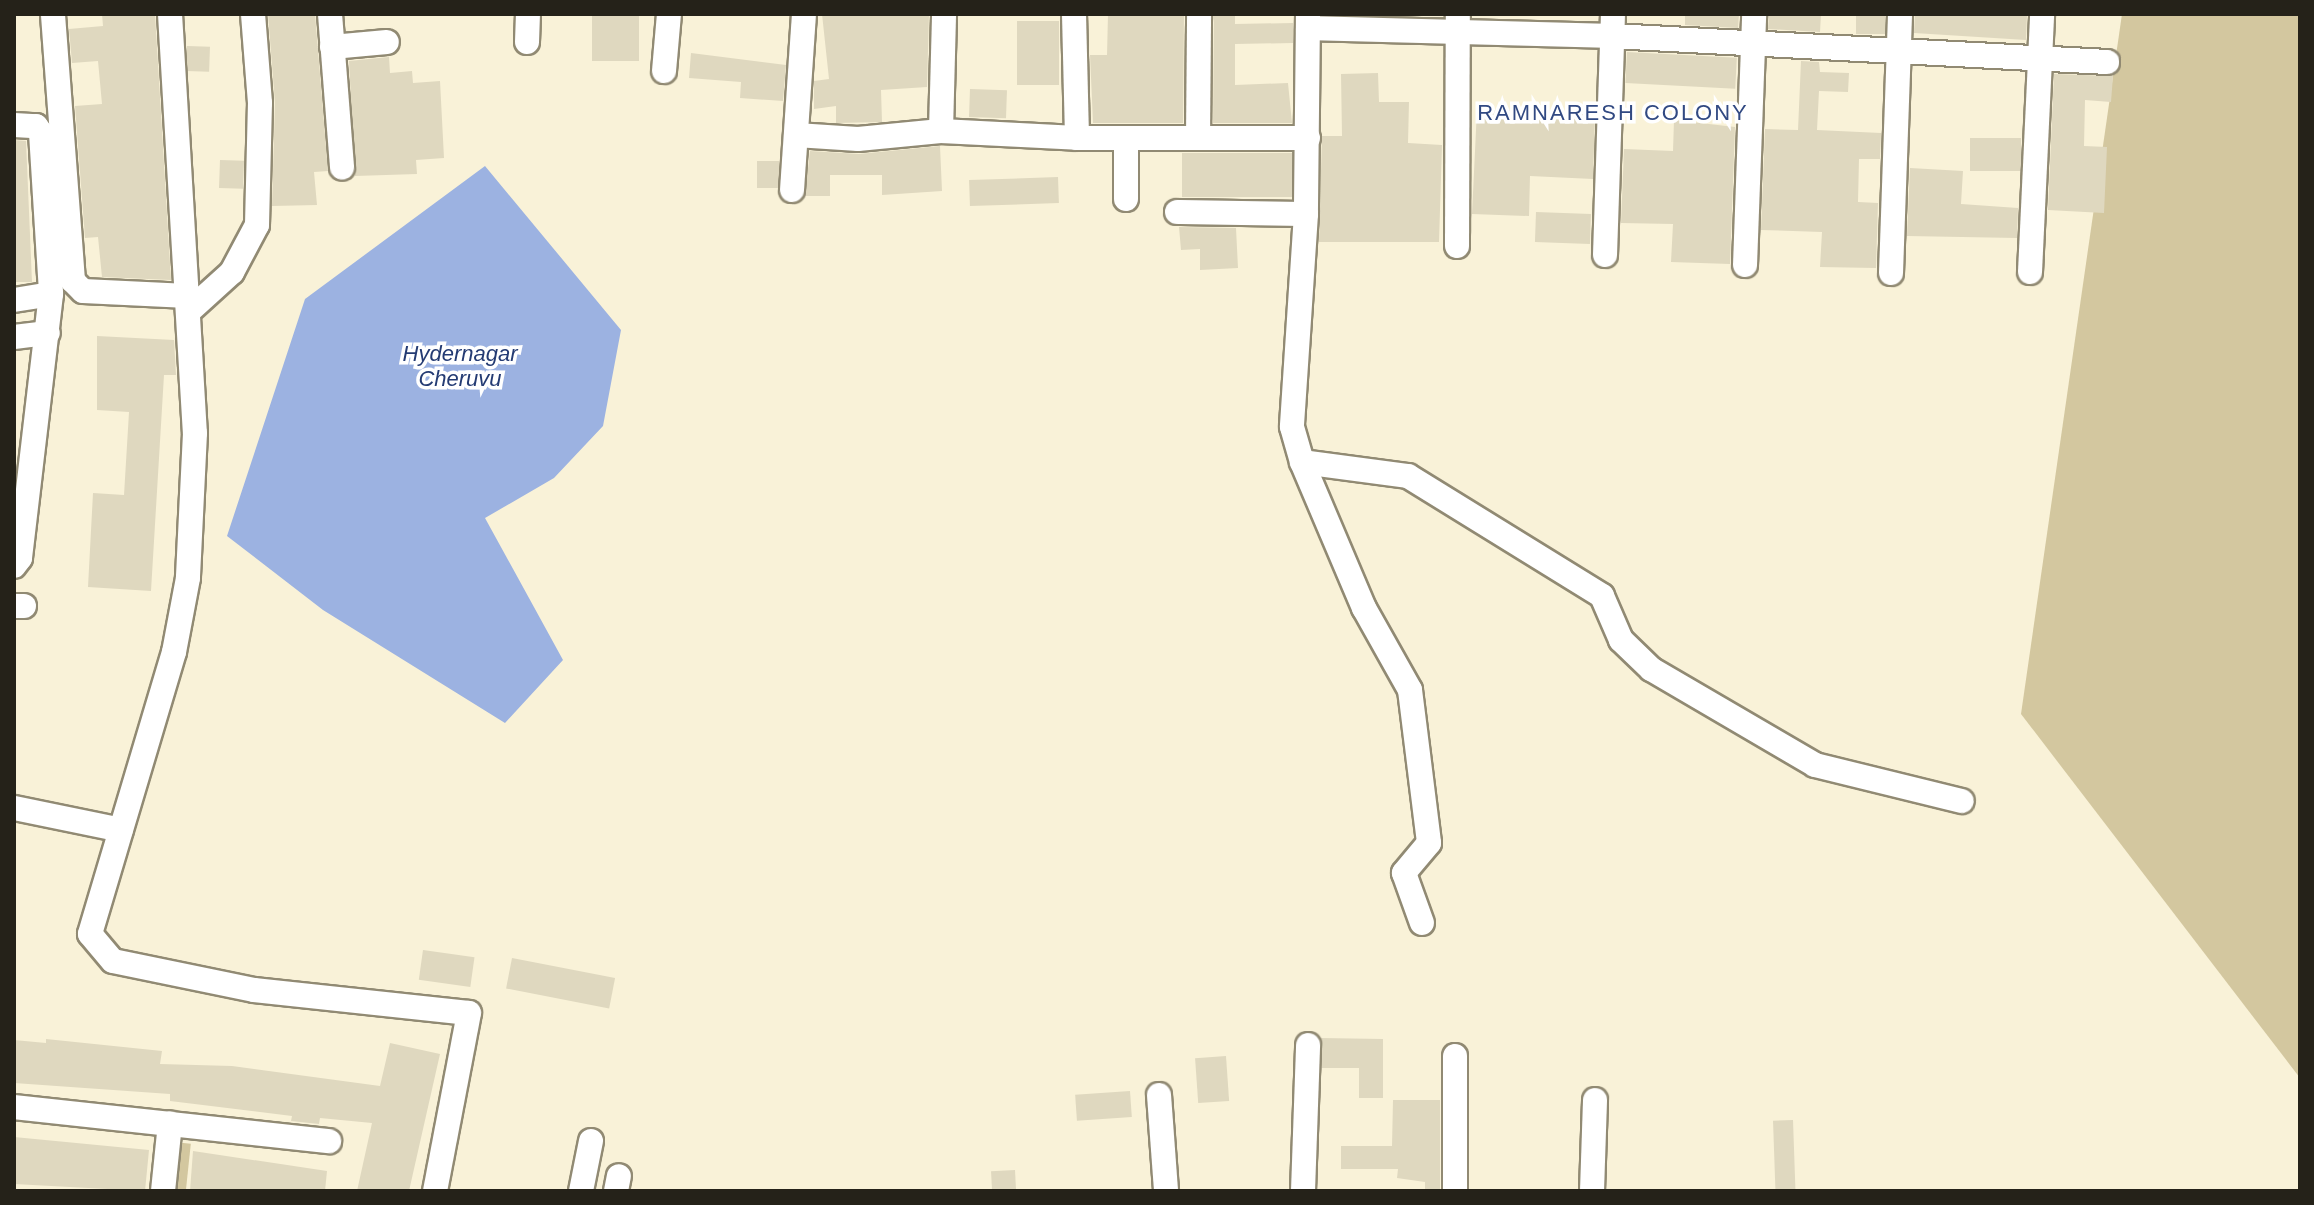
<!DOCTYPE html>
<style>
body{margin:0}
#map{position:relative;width:2314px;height:1205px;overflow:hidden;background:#f9f2d8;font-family:Helvetica,sans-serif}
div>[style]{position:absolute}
.green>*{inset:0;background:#d3c79f;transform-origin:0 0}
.water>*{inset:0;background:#9cb2e1}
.building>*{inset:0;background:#dfd8bf;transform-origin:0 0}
.roads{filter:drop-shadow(2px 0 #918a73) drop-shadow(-2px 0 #918a73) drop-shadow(0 2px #918a73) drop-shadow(0 -2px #918a73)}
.street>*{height:24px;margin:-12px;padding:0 12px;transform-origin:12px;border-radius:12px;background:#fff}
span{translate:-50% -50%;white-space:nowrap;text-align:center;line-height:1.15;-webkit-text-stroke:7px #fff;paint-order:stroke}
.neighbourhood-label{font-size:22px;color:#314982;letter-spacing:2px}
.water-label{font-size:22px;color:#243b73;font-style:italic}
.frame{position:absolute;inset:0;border:16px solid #252219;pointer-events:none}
</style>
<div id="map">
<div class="green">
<i style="clip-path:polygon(2122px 14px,2300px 14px,2300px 1078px,2021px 714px)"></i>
<i style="left:155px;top:1140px;width:36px;height:51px;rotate:6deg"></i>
</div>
<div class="water">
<i style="clip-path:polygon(485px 166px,621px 330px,603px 426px,554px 478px,485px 518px,563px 660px,505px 723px,323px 610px,227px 536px,305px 299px)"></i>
</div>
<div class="building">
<i style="clip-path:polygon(102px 14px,155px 14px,171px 280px,102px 277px,98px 237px,85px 238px,75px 106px,102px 104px,98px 61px,72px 63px,69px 29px,103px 26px)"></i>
<i style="clip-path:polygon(268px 14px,315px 14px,328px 171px,314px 172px,317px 205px,272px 206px,275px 103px)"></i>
<i style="left:592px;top:14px;width:47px;height:47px"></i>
<i style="clip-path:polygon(822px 14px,929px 14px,927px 87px,881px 90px,882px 122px,836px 123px,836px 106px,814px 109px,814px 81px,829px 79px)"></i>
<i style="clip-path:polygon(1108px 14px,1184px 14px,1183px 123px,1093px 123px,1090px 55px,1107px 55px)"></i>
<i style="clip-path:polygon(1214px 14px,1235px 14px,1235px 24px,1293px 23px,1293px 43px,1235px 44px,1235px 85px,1288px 83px,1292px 123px,1213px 123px)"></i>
<i style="clip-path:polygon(1685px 14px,1739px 14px,1738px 28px,1685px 25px)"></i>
<i style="clip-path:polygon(1769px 14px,1821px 14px,1820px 32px,1768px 29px)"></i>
<i style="left:1856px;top:14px;width:29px;height:20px"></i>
<i style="clip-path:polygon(1915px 14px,2027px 14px,2026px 40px,1914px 33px)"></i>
<i style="left:1017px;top:21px;width:42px;height:64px"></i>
<i style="left:187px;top:46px;width:23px;height:25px;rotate:2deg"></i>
<i style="left:1627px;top:52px;width:110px;height:31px;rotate:3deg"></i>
<i style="clip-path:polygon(691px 53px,786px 65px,783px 101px,740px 98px,741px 82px,689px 78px)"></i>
<i style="clip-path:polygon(389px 57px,390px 73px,412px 71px,413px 83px,440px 81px,444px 158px,416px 160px,417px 174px,355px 176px,349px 61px)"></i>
<i style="clip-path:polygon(1801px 61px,1819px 62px,1820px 72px,1849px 73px,1848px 92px,1819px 91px,1817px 130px,1881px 133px,1880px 159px,1859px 159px,1858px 202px,1878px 203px,1876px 268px,1820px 267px,1822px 232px,1761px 230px,1765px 129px,1798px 130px)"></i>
<i style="clip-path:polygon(1378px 73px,1379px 102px,1409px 102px,1408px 143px,1442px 145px,1439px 242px,1319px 242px,1322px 136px,1342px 136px,1341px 74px)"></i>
<i style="clip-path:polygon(2054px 74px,2113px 76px,2111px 102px,2085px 100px,2084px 146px,2107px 147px,2104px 213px,2048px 210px)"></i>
<i style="left:970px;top:89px;width:37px;height:28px;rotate:2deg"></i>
<i style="clip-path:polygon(1477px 109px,1595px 114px,1593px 179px,1530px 176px,1529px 216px,1472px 214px)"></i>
<i style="clip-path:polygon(1674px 120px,1735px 127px,1730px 264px,1671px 262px,1673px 224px,1621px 223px,1624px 149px,1673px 151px)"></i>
<i style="left:1970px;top:138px;width:51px;height:33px"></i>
<i style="clip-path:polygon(14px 140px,26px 141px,32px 282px,14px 282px)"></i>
<i style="clip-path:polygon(940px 146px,942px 191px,882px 195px,882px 175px,830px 175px,830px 196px,805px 196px,810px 151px,859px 154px)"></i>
<i style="left:1182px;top:153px;width:110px;height:44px"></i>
<i style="left:220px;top:160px;width:24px;height:28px;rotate:2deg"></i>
<i style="left:757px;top:161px;width:22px;height:27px"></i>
<i style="clip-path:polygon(1910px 168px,1963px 171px,1961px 204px,2018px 208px,2017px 238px,1907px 236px)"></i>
<i style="left:1058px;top:177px;width:26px;height:89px;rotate:88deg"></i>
<i style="left:1536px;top:212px;width:55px;height:30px;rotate:2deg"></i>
<i style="clip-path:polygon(1179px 227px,1236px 228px,1238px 268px,1200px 270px,1200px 249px,1181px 250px)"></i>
<i style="clip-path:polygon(97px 336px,174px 340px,176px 375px,164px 375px,151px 591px,88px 587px,93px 493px,124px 495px,129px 412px,97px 410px)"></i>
<i style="left:423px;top:950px;width:52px;height:30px;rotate:8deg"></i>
<i style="left:512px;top:958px;width:105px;height:31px;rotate:11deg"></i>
<i style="clip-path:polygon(1321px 1038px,1383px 1039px,1383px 1098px,1359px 1098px,1359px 1068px,1322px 1068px)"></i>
<i style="clip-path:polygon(46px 1039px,162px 1051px,160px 1064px,232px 1066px,380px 1086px,390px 1043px,440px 1054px,409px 1191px,357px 1191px,372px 1123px,320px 1118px,319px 1124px,291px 1121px,292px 1116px,170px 1101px,170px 1094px,14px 1083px,14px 1040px,46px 1043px)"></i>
<i style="left:1226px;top:1056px;width:45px;height:31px;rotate:86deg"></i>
<i style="left:1130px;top:1091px;width:26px;height:55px;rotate:86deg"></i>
<i style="clip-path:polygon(1393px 1100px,1440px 1100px,1440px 1190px,1425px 1190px,1425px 1182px,1397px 1178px,1398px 1169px,1341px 1169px,1341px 1146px,1392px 1146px)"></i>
<i style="left:1793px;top:1120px;width:71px;height:20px;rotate:88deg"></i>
<i style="clip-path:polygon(14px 1137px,149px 1150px,145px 1191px,14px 1184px)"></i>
<i style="clip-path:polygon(193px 1151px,327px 1171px,325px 1191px,190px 1191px)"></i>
<i style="left:1015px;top:1170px;width:21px;height:24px;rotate:87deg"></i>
</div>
<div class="roads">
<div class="street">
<i style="left:170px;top:14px;width:420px;rotate:86.6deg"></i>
<i style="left:195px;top:433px;width:145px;rotate:92.8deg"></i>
<i style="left:188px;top:578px;width:75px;rotate:100.7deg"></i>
<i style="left:174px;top:652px;width:294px;rotate:106.6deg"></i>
<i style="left:90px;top:934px;width:35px;rotate:50deg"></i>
<i style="left:113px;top:961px;width:144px;rotate:11.6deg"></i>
<i style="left:254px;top:990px;width:216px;rotate:6.1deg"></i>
<i style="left:469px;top:1013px;width:181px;rotate:100.8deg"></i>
<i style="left:330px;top:14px;width:154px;rotate:85.5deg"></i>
<i style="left:1074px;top:14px;width:124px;rotate:88.6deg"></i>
<i style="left:1308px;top:14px;width:200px;rotate:90.6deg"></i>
<i style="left:1306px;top:214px;width:213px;rotate:93.8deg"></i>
<i style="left:1292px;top:427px;width:36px;rotate:74deg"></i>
<i style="left:1302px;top:462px;width:107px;rotate:7.5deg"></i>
<i style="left:1408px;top:476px;width:228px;rotate:31.7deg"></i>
<i style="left:1602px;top:596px;width:48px;rotate:66.6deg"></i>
<i style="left:1621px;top:640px;width:42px;rotate:44deg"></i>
<i style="left:1651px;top:669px;width:190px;rotate:30.3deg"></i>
<i style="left:1815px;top:765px;width:151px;rotate:13.8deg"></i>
<i style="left:53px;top:15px;width:267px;rotate:85.7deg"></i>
<i style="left:73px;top:281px;width:14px;rotate:45deg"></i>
<i style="left:83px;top:291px;width:105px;rotate:2.7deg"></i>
<i style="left:1308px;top:28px;width:304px;rotate:1.5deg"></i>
<i style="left:1612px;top:36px;width:496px;rotate:3deg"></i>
<i style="left:527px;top:42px;width:28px;rotate:-88deg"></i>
<i style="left:332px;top:47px;width:55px;rotate:-5.2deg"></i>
<i style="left:664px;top:71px;width:57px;rotate:-85deg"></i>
<i style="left:14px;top:125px;width:22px;rotate:3deg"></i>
<i style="left:36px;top:126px;width:9px;rotate:54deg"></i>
<i style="left:41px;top:133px;width:161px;rotate:86.4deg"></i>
<i style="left:51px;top:294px;width:266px;rotate:96.7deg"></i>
<i style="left:20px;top:558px;width:10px;rotate:127deg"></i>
<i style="left:941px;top:131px;width:117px;rotate:-88.5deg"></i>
<i style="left:796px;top:135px;width:62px;rotate:3.7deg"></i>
<i style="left:858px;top:139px;width:83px;rotate:-5.5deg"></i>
<i style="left:941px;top:131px;width:136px;rotate:2.9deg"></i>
<i style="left:1077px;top:138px;width:231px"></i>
<i style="left:1126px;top:138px;width:61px;rotate:90deg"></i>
<i style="left:1198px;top:138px;width:124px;rotate:-89.5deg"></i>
<i style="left:792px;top:190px;width:176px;rotate:-86.1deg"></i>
<i style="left:1177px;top:212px;width:129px;rotate:0.9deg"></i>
<i style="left:1457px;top:246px;width:232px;rotate:-89.8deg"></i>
<i style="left:1605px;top:255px;width:241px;rotate:-88.1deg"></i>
<i style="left:1745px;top:265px;width:251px;rotate:-87.9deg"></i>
<i style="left:2030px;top:272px;width:258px;rotate:-87.3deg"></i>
<i style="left:1891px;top:273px;width:259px;rotate:-88deg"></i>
<i style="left:14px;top:300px;width:37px;rotate:-9deg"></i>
<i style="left:189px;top:311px;width:58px;rotate:-42.2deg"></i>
<i style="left:232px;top:272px;width:53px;rotate:-62deg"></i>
<i style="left:257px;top:225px;width:122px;rotate:-88.6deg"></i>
<i style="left:260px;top:103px;width:89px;rotate:-94.5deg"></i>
<i style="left:14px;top:337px;width:34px;rotate:-7deg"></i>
<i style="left:1302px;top:462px;width:159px;rotate:67deg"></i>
<i style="left:1364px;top:608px;width:94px;rotate:60.7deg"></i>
<i style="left:1410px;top:690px;width:154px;rotate:82.9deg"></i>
<i style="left:1429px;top:843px;width:39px;rotate:130deg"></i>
<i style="left:1404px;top:873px;width:53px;rotate:70.2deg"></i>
<i style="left:14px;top:606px;width:10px"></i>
<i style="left:14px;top:808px;width:109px;rotate:11.6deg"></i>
<i style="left:1159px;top:1095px;width:96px;rotate:85.8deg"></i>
<i style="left:14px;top:1107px;width:317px;rotate:6.2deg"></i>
<i style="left:163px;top:1191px;width:68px;rotate:-84.1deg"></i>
<i style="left:581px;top:1191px;width:51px;rotate:-78.7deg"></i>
<i style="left:616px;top:1191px;width:15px;rotate:-79deg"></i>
<i style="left:1303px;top:1191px;width:146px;rotate:-88deg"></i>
<i style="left:1455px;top:1191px;width:135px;rotate:-90deg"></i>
<i style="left:1592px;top:1191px;width:91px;rotate:-88.1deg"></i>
</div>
</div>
<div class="neighbourhood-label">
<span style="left:1613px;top:113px">RAMNARESH COLONY</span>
</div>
<div class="water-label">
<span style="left:460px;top:366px">Hydernagar<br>Cheruvu</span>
</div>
<div class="frame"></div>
</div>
